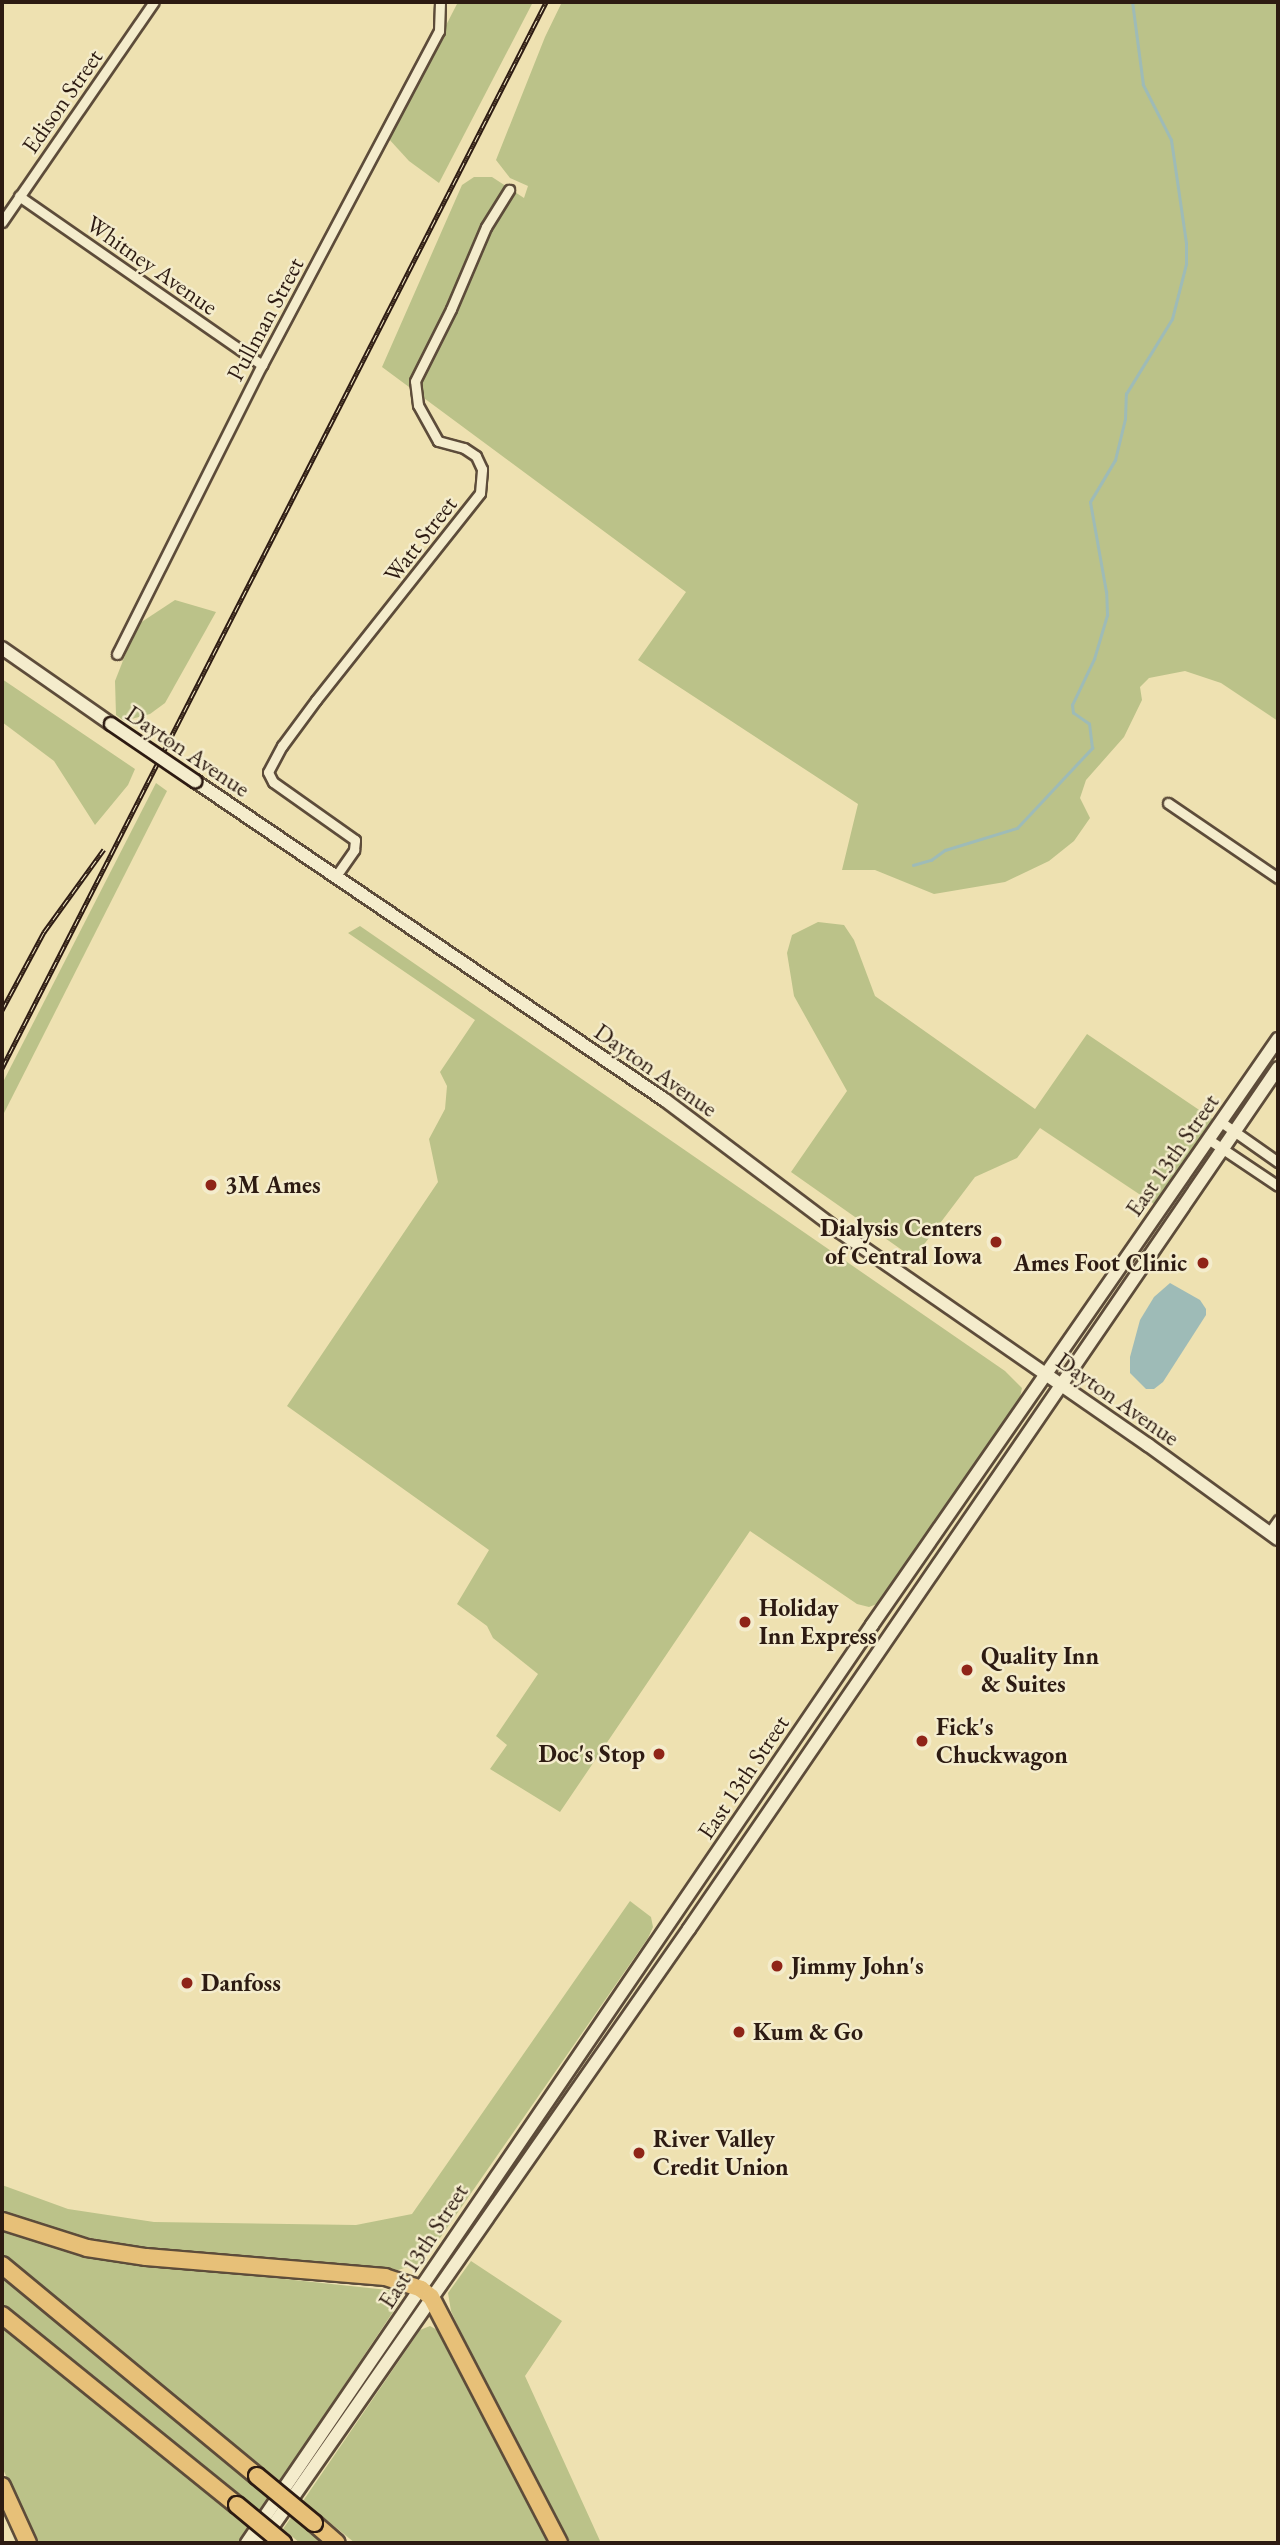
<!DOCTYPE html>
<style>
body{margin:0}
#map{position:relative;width:1280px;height:2545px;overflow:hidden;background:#eee1b1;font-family:"EB Garamond",serif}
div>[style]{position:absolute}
.green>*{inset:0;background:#bbc289;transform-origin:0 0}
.water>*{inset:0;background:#9ebbb7}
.stream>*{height:2.5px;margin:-1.25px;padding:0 1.25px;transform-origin:1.25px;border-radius:1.25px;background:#9ebbb7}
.roads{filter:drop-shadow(2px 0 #5d4c3a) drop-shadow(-2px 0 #5d4c3a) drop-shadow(0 2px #5d4c3a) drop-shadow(0 -2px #5d4c3a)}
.minor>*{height:9px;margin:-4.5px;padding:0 4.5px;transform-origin:4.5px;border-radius:4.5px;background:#f4eccc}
.secondary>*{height:12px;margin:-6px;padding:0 6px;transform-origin:6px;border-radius:6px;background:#f4eccc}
.motorway>*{height:16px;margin:-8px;padding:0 8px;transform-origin:8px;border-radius:8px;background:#e7c078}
.rail>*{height:5px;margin-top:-2.5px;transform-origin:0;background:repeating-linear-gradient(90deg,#f4eccc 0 8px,#2d1b12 0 16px);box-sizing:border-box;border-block:2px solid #2d1b12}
.bridges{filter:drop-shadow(2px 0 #2d1b12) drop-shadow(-2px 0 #2d1b12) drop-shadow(0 2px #2d1b12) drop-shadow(0 -2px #2d1b12)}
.secondary-bridge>*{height:12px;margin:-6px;padding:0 6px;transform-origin:6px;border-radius:6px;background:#f4eccc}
.motorway-bridge>*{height:16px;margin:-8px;padding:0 8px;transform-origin:8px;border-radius:8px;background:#e7c078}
.dots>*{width:19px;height:19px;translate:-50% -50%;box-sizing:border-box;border:4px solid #f4eccc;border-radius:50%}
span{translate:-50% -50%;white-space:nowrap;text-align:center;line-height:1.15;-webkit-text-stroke:5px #f4eccc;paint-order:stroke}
.street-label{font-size:24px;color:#2d1b12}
.poi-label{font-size:24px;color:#2d1b12;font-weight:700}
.left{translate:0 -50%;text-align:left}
.right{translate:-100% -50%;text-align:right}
.frame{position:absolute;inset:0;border:4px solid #2d1b12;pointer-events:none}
</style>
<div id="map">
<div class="green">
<i style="clip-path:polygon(458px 2px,533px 2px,439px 183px,409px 161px,388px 138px)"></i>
<i style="clip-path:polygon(562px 2px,1278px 2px,1278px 721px,1221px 683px,1185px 671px,1149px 678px,1140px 687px,1142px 700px,1124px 737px,1086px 780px,1080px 798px,1090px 818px,1074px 841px,1049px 861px,1005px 882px,934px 894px,875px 870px,842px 870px,858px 804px,638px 660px,686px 592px,382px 367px,462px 185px,474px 177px,492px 177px,524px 198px,528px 186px,510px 178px,496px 160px,545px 37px)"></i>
<i style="clip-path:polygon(175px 600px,216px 612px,165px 703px,150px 714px,124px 721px,116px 715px,115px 681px,137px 625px)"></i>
<i style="clip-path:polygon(2px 679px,135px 769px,128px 785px,95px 825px,54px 761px,2px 722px)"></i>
<i style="clip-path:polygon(156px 783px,167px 791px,2px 1117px,2px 1084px)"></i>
<i style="clip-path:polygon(818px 922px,844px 925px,854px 940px,875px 996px,1035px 1109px,1087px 1034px,1214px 1120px,1154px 1204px,1040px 1128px,1017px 1158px,975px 1177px,916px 1255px,922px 1260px,919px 1262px,791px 1172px,847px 1091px,794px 996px,787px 953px,792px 935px)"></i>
<i style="clip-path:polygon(360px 926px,1005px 1371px,1022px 1388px,1019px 1402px,883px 1601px,877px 1604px,869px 1607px,857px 1604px,750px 1531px,560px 1812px,490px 1769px,507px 1745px,496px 1736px,538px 1674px,493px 1638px,487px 1626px,457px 1604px,489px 1550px,287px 1406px,438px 1182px,429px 1139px,445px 1109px,447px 1086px,440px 1072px,475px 1020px,348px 933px)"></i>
<i style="clip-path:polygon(630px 1901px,651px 1917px,653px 1927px,648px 1938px,431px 2251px,418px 2264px,398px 2270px,126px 2246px,25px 2223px,2px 2213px,2px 2185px,68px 2209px,154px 2222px,356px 2225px,412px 2214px)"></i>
<i style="clip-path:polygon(2px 2229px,89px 2258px,397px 2291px,401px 2296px,399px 2303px,280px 2481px,2px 2254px)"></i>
<i style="clip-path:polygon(471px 2261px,562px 2321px,525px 2376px,601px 2543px,565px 2543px,496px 2410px,451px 2311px,448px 2293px)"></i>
<i style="left:2px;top:2278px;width:346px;height:21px;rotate:39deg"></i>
<i style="clip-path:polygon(2px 2325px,250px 2526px,238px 2543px,37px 2543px,2px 2467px)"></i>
<i style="clip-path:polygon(430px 2326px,441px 2332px,551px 2543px,355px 2543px,303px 2501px,420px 2330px)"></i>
<i style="clip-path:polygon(292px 2516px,325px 2543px,300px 2543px,283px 2529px)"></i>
</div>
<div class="water">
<i style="clip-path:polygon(1170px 1283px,1200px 1300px,1206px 1309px,1206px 1315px,1163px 1382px,1154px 1389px,1146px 1389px,1130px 1373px,1130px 1357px,1140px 1320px,1154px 1297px)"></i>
</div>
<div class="stream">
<i style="left:913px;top:865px;width:19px;rotate:-16deg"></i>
<i style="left:931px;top:860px;width:17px;rotate:-36deg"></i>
<i style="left:945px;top:850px;width:75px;rotate:-17deg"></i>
<i style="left:1017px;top:828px;width:110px;rotate:-46.8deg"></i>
<i style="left:1092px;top:748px;width:24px;rotate:-97deg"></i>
<i style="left:1089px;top:724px;width:19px;rotate:-145deg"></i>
<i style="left:1073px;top:713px;width:8px;rotate:-97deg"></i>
<i style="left:1072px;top:705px;width:51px;rotate:-64.4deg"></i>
<i style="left:1094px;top:659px;width:46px;rotate:-73.5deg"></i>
<i style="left:1107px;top:615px;width:23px;rotate:-92deg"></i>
<i style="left:1106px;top:592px;width:91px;rotate:-100.1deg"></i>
<i style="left:1090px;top:502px;width:49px;rotate:-59.2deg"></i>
<i style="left:1115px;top:460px;width:42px;rotate:-76.3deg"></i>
<i style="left:1125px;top:419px;width:25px;rotate:-88deg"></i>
<i style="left:1126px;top:394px;width:88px;rotate:-58.5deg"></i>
<i style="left:1172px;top:319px;width:57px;rotate:-75.7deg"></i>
<i style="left:1186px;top:264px;width:21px;rotate:-90deg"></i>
<i style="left:1186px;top:243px;width:104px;rotate:-98.3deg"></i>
<i style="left:1171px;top:140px;width:62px;rotate:-117deg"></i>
<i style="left:1143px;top:85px;width:84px;rotate:-97.5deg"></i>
</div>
<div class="roads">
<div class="minor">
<i style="left:19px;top:196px;width:296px;rotate:34.8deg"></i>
<i style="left:2px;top:222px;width:267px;rotate:-55.4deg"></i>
<i style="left:117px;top:654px;width:323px;rotate:-63.4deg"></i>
<i style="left:262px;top:365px;width:378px;rotate:-62.1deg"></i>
<i style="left:439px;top:31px;width:29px;rotate:-88deg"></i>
<i style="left:1168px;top:803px;width:133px;rotate:34.3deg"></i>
<i style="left:336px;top:876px;width:32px;rotate:-55deg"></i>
<i style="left:354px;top:850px;width:10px;rotate:-84deg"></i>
<i style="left:355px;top:840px;width:100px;rotate:-144.7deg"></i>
<i style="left:273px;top:782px;width:11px;rotate:-117deg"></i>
<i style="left:268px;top:772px;width:30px;rotate:-62deg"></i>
<i style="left:282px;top:746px;width:57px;rotate:-53.5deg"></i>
<i style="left:316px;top:700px;width:264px;rotate:-51.6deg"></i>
<i style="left:480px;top:493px;width:24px;rotate:-85deg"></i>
<i style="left:482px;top:469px;width:14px;rotate:-115deg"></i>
<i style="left:476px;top:456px;width:14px;rotate:-146deg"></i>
<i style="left:464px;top:448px;width:27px;rotate:-165deg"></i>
<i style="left:438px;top:441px;width:41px;rotate:-119.1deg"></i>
<i style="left:418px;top:405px;width:24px;rotate:-97deg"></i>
<i style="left:415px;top:381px;width:80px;rotate:-63.4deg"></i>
<i style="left:451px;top:309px;width:89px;rotate:-66.9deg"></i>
<i style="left:486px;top:227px;width:44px;rotate:-58.1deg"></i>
<i style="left:1221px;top:1122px;width:70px;rotate:35.1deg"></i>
<i style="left:1208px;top:1139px;width:84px;rotate:33.9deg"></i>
<i style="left:1269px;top:1533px;width:16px;rotate:-55deg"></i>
</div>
<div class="secondary">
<i style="left:2px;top:648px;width:133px;rotate:34.9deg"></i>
<i style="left:195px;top:781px;width:568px;rotate:34.17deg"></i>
<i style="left:665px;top:1100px;width:218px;rotate:37deg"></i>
<i style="left:839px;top:1231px;width:376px;rotate:34.7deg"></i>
<i style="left:1148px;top:1445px;width:160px;rotate:35.9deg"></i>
<i style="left:247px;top:2543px;width:1111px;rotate:-55.75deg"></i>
<i style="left:872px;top:1625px;width:713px;rotate:-55.28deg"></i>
<i style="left:261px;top:2543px;width:748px;rotate:-55.12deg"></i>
<i style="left:689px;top:1929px;width:1043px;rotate:-55.62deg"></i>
</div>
<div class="motorway">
<i style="left:2px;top:2221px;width:89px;rotate:17.6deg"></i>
<i style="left:87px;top:2248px;width:60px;rotate:8.7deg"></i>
<i style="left:146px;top:2257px;width:240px;rotate:4.8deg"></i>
<i style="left:385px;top:2277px;width:38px;rotate:18deg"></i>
<i style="left:421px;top:2289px;width:13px;rotate:39deg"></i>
<i style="left:431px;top:2297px;width:277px;rotate:62.5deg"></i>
<i style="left:2px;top:2265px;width:331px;rotate:39.6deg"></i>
<i style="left:2px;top:2315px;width:302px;rotate:39deg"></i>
<i style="left:2px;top:2486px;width:63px;rotate:65.5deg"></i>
<i style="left:314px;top:2523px;width:30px;rotate:41deg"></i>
</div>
</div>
<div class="rail">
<i style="left:2px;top:1010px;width:89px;rotate:-61.7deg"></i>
<i style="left:44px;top:932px;width:102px;rotate:-54.1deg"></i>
<i style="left:2px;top:1068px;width:1197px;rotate:-62.96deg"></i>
</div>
<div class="bridges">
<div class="secondary-bridge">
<i style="left:111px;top:724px;width:102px;rotate:34.2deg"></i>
</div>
<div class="motorway-bridge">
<i style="left:257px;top:2476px;width:74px;rotate:39.5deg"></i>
<i style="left:237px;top:2505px;width:60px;rotate:39.6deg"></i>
</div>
</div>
<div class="dots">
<i style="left:211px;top:1185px;background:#8f2418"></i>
<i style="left:996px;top:1242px;background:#8f2418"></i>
<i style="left:1203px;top:1263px;background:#8f2418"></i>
<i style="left:745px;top:1622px;background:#8f2418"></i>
<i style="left:967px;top:1670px;background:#8f2418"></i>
<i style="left:922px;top:1741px;background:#8f2418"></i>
<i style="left:659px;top:1754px;background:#8f2418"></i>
<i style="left:777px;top:1966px;background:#8f2418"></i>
<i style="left:187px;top:1983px;background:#8f2418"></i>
<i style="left:739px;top:2032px;background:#8f2418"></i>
<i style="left:639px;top:2153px;background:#8f2418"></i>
</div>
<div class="street-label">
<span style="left:62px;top:101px;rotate:-55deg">Edison Street</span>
<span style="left:152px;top:265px;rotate:35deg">Whitney Avenue</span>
<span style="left:265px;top:319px;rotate:-62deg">Pullman Street</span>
<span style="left:420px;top:539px;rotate:-52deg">Watt Street</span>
<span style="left:188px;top:751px;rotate:34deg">Dayton Avenue</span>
<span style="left:656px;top:1070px;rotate:35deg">Dayton Avenue</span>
<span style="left:1172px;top:1155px;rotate:-55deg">East 13th Street</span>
<span style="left:1118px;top:1399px;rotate:35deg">Dayton Avenue</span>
<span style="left:743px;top:1777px;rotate:-56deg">East 13th Street</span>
<span style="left:423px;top:2246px;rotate:-57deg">East 13th Street</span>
</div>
<div class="poi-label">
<span class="left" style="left:225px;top:1185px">3M Ames</span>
<span class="right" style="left:982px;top:1242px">Dialysis Centers<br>of Central Iowa</span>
<span class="right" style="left:1187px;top:1263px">Ames Foot Clinic</span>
<span class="left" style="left:759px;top:1622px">Holiday<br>Inn Express</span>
<span class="left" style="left:981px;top:1670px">Quality Inn<br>&amp; Suites</span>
<span class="left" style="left:936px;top:1741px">Fick's<br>Chuckwagon</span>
<span class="right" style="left:645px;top:1754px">Doc's Stop</span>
<span class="left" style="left:791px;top:1966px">Jimmy John's</span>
<span class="left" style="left:201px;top:1983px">Danfoss</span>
<span class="left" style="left:753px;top:2032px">Kum &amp; Go</span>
<span class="left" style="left:653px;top:2153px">River Valley<br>Credit Union</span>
</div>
<div class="frame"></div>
</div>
